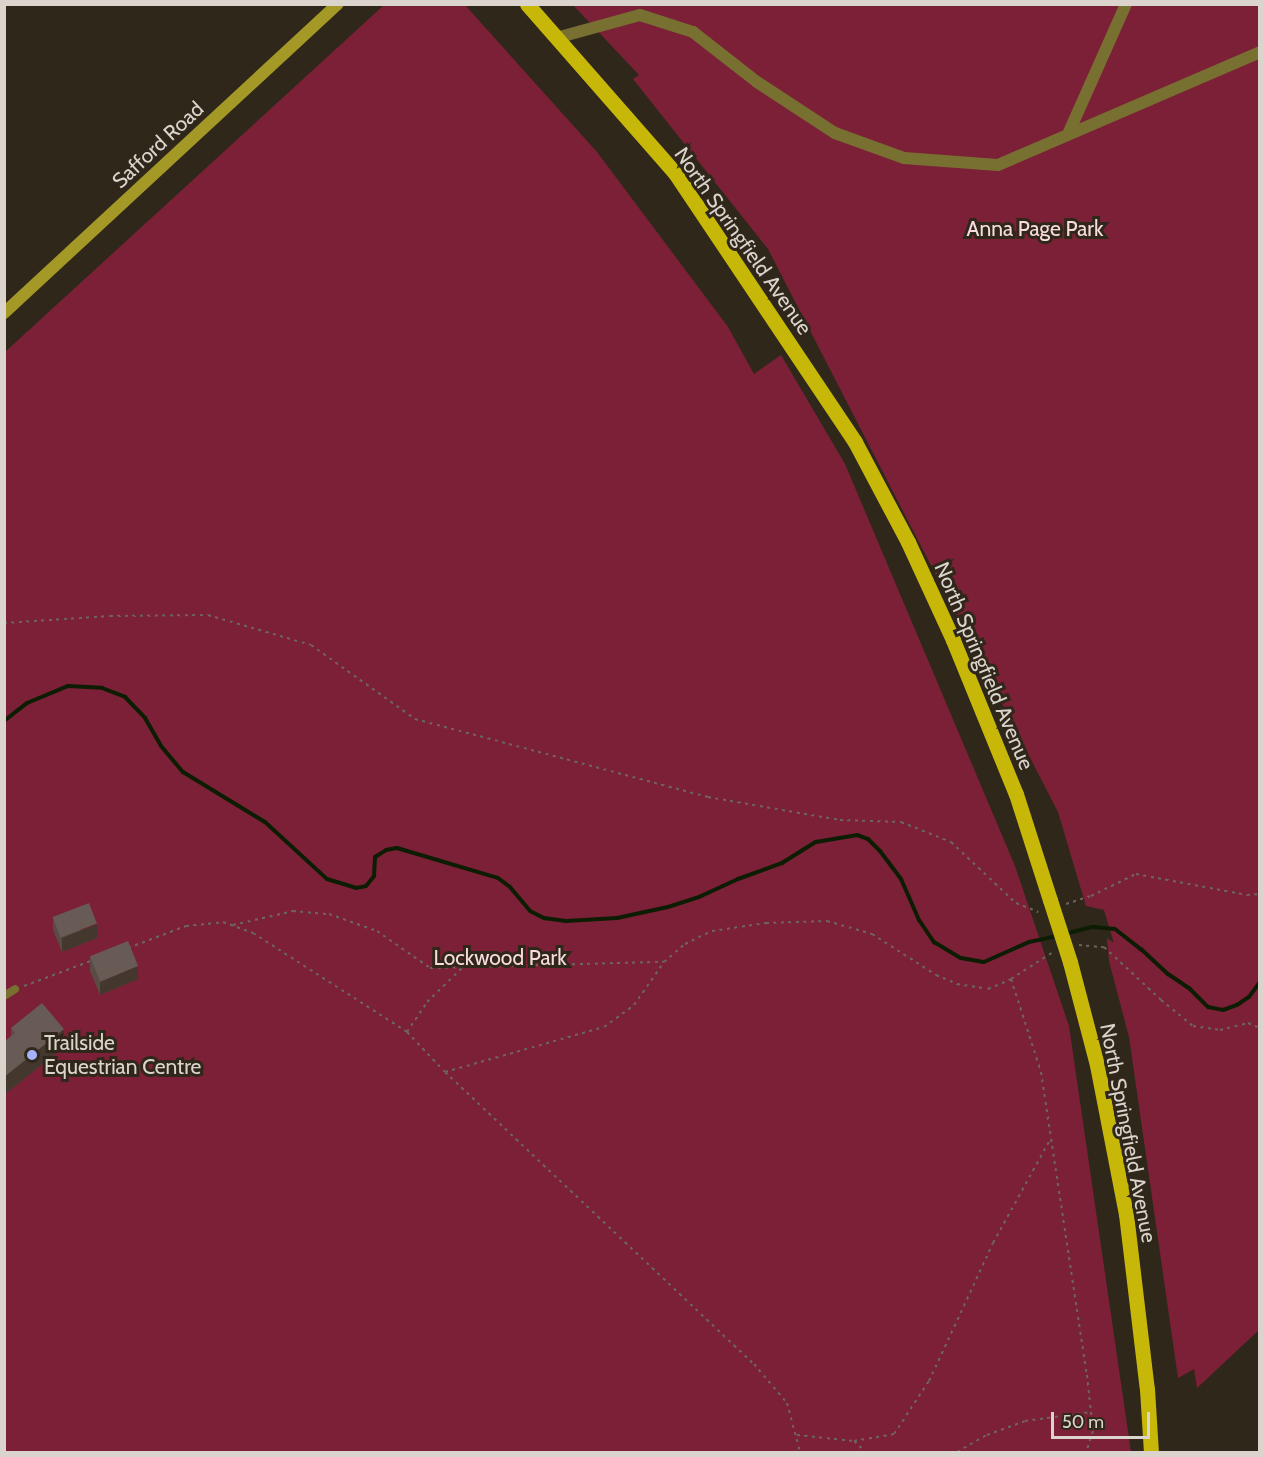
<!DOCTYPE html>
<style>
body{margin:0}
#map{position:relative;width:1264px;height:1457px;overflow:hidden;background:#30271b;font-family:Cabin,sans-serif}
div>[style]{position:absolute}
.green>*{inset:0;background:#7c2037}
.stream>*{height:4px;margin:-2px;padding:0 2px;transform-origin:2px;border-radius:2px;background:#0d1d03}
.path>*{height:2px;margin-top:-1px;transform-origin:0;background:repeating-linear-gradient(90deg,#6d655b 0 3px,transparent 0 7.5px)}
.lane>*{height:8px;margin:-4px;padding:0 4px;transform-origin:4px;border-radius:4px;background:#777031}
.street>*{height:12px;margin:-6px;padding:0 6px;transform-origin:6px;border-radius:6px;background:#777031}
.secondary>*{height:12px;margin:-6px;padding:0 6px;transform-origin:6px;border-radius:6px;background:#a49827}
.primary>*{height:15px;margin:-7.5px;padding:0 7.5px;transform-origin:7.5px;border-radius:7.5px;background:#c7b708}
.primary-bridge>*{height:15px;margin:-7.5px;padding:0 7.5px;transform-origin:7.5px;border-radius:7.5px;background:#c7b708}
.wall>*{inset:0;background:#5b4b45}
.shaded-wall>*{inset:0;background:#44372e}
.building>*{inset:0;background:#685a54;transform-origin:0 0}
.dots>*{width:16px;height:16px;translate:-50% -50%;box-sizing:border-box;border:3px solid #30271b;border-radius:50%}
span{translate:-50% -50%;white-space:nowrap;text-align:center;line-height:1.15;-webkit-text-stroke:6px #30271b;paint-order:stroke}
.street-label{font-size:21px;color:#dbd4cd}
.park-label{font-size:21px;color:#f8dbde}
.poi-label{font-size:21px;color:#dbd4cd}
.left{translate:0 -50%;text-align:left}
.frame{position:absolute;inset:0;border:6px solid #dbd4cd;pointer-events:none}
.scale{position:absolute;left:1051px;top:1412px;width:99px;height:27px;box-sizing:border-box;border:3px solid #dbd4cd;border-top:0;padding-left:8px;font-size:18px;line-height:21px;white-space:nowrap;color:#dbd4cd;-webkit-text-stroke:4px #30271b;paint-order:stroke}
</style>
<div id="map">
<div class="green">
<i style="clip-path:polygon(384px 5px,465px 5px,597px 152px,728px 327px,754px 374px,781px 355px,845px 464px,1015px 866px,1069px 1026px,1131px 1452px,5px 1452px,5px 352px)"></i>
<i style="clip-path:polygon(573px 5px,1259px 5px,1260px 1329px,1197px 1388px,1194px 1369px,1178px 1378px,1129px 1037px,1109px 961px,1107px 938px,1114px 943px,1104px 910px,1086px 906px,1058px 812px,768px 249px,633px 79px,639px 75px)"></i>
</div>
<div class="stream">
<i style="left:4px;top:721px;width:29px;rotate:-38deg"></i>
<i style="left:27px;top:703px;width:44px;rotate:-22.5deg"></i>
<i style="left:68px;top:686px;width:34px;rotate:3deg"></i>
<i style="left:102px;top:688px;width:25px;rotate:21deg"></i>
<i style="left:125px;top:697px;width:29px;rotate:46deg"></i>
<i style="left:145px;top:718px;width:32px;rotate:60deg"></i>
<i style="left:161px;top:746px;width:34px;rotate:50deg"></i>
<i style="left:183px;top:772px;width:96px;rotate:31.4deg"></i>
<i style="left:265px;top:822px;width:84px;rotate:42.6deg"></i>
<i style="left:327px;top:879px;width:30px;rotate:17deg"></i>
<i style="left:356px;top:888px;width:10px;rotate:-11deg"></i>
<i style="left:366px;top:886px;width:13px;rotate:-51deg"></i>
<i style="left:374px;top:876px;width:19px;rotate:-87deg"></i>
<i style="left:375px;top:857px;width:13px;rotate:-32deg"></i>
<i style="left:386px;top:850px;width:11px;rotate:-10deg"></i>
<i style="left:397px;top:848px;width:105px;rotate:16.5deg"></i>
<i style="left:498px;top:878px;width:15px;rotate:37deg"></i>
<i style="left:510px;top:887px;width:31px;rotate:50deg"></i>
<i style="left:530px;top:911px;width:16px;rotate:27deg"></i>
<i style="left:544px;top:918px;width:22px;rotate:8deg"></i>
<i style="left:566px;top:921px;width:51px;rotate:-3.4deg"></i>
<i style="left:617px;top:918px;width:52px;rotate:-12.2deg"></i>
<i style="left:668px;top:907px;width:33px;rotate:-18deg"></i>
<i style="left:699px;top:897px;width:43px;rotate:-24.8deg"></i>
<i style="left:738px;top:879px;width:47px;rotate:-20deg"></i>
<i style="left:782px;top:863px;width:40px;rotate:-32deg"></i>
<i style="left:816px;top:842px;width:42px;rotate:-9.7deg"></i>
<i style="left:857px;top:835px;width:12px;rotate:20deg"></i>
<i style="left:868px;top:839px;width:17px;rotate:45deg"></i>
<i style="left:880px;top:851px;width:35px;rotate:53deg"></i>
<i style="left:901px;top:879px;width:45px;rotate:66.3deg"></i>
<i style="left:919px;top:920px;width:27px;rotate:56deg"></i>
<i style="left:934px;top:942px;width:31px;rotate:31deg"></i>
<i style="left:961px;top:958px;width:23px;rotate:10deg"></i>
<i style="left:984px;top:962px;width:49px;rotate:-24deg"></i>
<i style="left:1029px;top:942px;width:29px;rotate:-12deg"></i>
<i style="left:1064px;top:934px;width:30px;rotate:-14deg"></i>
<i style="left:1093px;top:927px;width:22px;rotate:5deg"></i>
<i style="left:1115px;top:929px;width:33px;rotate:38deg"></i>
<i style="left:1141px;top:949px;width:37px;rotate:43deg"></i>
<i style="left:1168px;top:974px;width:25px;rotate:34deg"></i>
<i style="left:1189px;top:988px;width:27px;rotate:45deg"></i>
<i style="left:1208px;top:1007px;width:15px;rotate:11deg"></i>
<i style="left:1223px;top:1010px;width:15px;rotate:-20deg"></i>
<i style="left:1237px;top:1005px;width:14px;rotate:-34deg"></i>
<i style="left:1249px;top:997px;width:19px;rotate:-54deg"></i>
</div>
<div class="path">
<i style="left:4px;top:623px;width:106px;rotate:-3.8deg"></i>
<i style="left:110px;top:616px;width:98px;rotate:-0.6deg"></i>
<i style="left:208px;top:615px;width:107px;rotate:16.2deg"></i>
<i style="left:311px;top:645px;width:128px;rotate:35.4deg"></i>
<i style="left:415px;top:719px;width:303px;rotate:14.9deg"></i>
<i style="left:708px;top:797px;width:134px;rotate:9.9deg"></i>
<i style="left:840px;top:820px;width:61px;rotate:1.9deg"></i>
<i style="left:901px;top:822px;width:54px;rotate:21.8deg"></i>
<i style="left:951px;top:842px;width:89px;rotate:43.2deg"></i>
<i style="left:1016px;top:903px;width:24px;rotate:22deg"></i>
<i style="left:1066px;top:904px;width:26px;rotate:-18deg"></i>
<i style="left:1091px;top:896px;width:50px;rotate:-26.1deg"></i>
<i style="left:1136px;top:874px;width:113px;rotate:10.7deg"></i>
<i style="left:1247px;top:895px;width:13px;rotate:-4deg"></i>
<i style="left:233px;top:925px;width:62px;rotate:-13.1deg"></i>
<i style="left:293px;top:911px;width:36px;rotate:5deg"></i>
<i style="left:329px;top:914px;width:51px;rotate:19.5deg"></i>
<i style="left:377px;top:931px;width:65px;rotate:34.9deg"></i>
<i style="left:430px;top:968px;width:234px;rotate:-1.5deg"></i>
<i style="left:1079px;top:945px;width:25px;rotate:5deg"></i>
<i style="left:1104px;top:947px;width:78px;rotate:42.9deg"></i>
<i style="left:1161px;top:1000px;width:41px;rotate:39.1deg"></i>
<i style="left:1193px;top:1026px;width:27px;rotate:8deg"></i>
<i style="left:1220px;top:1030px;width:29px;rotate:-14deg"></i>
<i style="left:1248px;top:1023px;width:13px;rotate:23deg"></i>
<i style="left:128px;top:948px;width:62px;rotate:-20.8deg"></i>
<i style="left:186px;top:926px;width:37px;rotate:-6deg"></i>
<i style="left:223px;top:922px;width:32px;rotate:20deg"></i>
<i style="left:253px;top:933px;width:183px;rotate:32.7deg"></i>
<i style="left:407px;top:1032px;width:55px;rotate:46.5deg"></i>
<i style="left:445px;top:1072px;width:425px;rotate:43.4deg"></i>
<i style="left:754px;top:1364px;width:51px;rotate:49.8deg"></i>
<i style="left:787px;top:1403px;width:51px;rotate:75.1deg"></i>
<i style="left:1011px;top:979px;width:98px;rotate:72.1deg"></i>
<i style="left:1041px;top:1072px;width:306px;rotate:81.4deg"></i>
<i style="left:1087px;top:1375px;width:56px;rotate:83.9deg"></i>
<i style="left:1093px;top:1431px;width:22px;rotate:108deg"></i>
<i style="left:24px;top:986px;width:72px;rotate:-20.5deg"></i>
<i style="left:407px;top:1032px;width:36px;rotate:-56deg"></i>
<i style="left:427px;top:1002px;width:50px;rotate:-44.2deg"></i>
<i style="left:445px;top:1072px;width:165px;rotate:-15.8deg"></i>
<i style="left:604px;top:1027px;width:37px;rotate:-36deg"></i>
<i style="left:634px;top:1005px;width:52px;rotate:-55.1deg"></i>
<i style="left:664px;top:962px;width:28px;rotate:-41deg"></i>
<i style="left:685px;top:944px;width:30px;rotate:-26deg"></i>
<i style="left:712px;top:931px;width:55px;rotate:-8.4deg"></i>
<i style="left:766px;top:923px;width:61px;rotate:-1.9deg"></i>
<i style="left:827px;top:921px;width:47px;rotate:16.1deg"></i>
<i style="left:872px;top:934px;width:76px;rotate:32.6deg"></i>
<i style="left:936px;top:975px;width:23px;rotate:23deg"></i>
<i style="left:957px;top:984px;width:31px;rotate:9deg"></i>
<i style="left:988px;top:989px;width:25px;rotate:-23deg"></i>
<i style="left:1011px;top:979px;width:50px;rotate:-32.7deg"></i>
<i style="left:797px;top:1435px;width:57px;rotate:6deg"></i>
<i style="left:854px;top:1441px;width:16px;rotate:43deg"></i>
<i style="left:854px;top:1441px;width:41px;rotate:-9.9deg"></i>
<i style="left:894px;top:1434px;width:64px;rotate:-56.6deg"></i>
<i style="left:929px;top:1381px;width:152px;rotate:-65.1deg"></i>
<i style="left:993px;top:1243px;width:120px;rotate:-61.1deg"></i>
<i style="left:957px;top:1452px;width:34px;rotate:-30deg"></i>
<i style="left:987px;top:1435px;width:40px;rotate:-20.2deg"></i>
<i style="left:1025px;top:1421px;width:67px;rotate:-7.8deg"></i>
</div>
<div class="lane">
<i style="left:4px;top:996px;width:13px;rotate:-32deg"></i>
</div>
<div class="street">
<i style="left:556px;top:38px;width:87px;rotate:-15.3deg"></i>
<i style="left:640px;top:15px;width:56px;rotate:17.8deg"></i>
<i style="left:693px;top:32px;width:81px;rotate:38deg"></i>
<i style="left:757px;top:82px;width:93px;rotate:33.2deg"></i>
<i style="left:835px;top:133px;width:73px;rotate:19.9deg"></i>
<i style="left:904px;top:158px;width:94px;rotate:4.3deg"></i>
<i style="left:998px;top:165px;width:285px;rotate:-23.3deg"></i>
<i style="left:1069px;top:132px;width:140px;rotate:-66deg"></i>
</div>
<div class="secondary">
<i style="left:4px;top:313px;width:455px;rotate:-42.8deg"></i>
</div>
<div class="primary">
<i style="left:527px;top:4px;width:225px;rotate:48.8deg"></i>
<i style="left:675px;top:173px;width:324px;rotate:56.2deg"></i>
<i style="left:855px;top:442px;width:113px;rotate:62.1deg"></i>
<i style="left:908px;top:542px;width:108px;rotate:65.3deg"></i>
<i style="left:953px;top:640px;width:166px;rotate:67.8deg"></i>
<i style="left:1016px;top:794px;width:111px;rotate:72.2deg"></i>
<i style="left:1070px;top:962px;width:106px;rotate:75.3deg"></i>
<i style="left:1097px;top:1065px;width:152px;rotate:79deg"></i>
<i style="left:1126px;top:1214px;width:176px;rotate:83.2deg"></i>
<i style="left:1147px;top:1389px;width:63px;rotate:86.4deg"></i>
</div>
<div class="primary-bridge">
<i style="left:1050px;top:900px;width:65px;rotate:72.1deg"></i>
</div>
<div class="wall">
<i style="clip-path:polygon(53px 917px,97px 938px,62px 952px,53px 930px)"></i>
<i style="clip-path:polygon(90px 957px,138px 979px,100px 995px,90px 971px)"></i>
<i style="clip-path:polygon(11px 1028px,64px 1047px,4px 1095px,4px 1042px,11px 1036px)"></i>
</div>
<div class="shaded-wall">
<i style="clip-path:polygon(97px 924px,97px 938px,62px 952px,62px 938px)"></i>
<i style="clip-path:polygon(138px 966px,138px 979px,100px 995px,100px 982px)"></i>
<i style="clip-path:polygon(64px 1029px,64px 1047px,4px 1095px,4px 1077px)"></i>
</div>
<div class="building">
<i style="left:89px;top:903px;width:22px;height:39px;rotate:69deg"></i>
<i style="left:128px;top:941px;width:27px;height:41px;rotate:68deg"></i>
<i style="clip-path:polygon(42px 1003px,64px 1029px,4px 1077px,4px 1042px,15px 1033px,11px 1028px)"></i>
</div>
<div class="dots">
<i style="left:32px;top:1055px;background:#a7b1fc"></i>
</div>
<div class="street-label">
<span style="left:158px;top:145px;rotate:-43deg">Safford Road</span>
<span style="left:743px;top:241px;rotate:55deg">North Springfield Avenue</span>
<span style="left:984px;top:666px;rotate:67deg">North Springfield Avenue</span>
<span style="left:1128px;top:1133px;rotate:79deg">North Springfield Avenue</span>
</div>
<div class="park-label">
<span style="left:1035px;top:229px">Anna Page Park</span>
<span style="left:500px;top:958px">Lockwood Park</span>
</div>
<div class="poi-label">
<span class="left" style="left:44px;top:1055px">Trailside<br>Equestrian Centre</span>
</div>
<div class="frame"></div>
<div class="scale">50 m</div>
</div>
